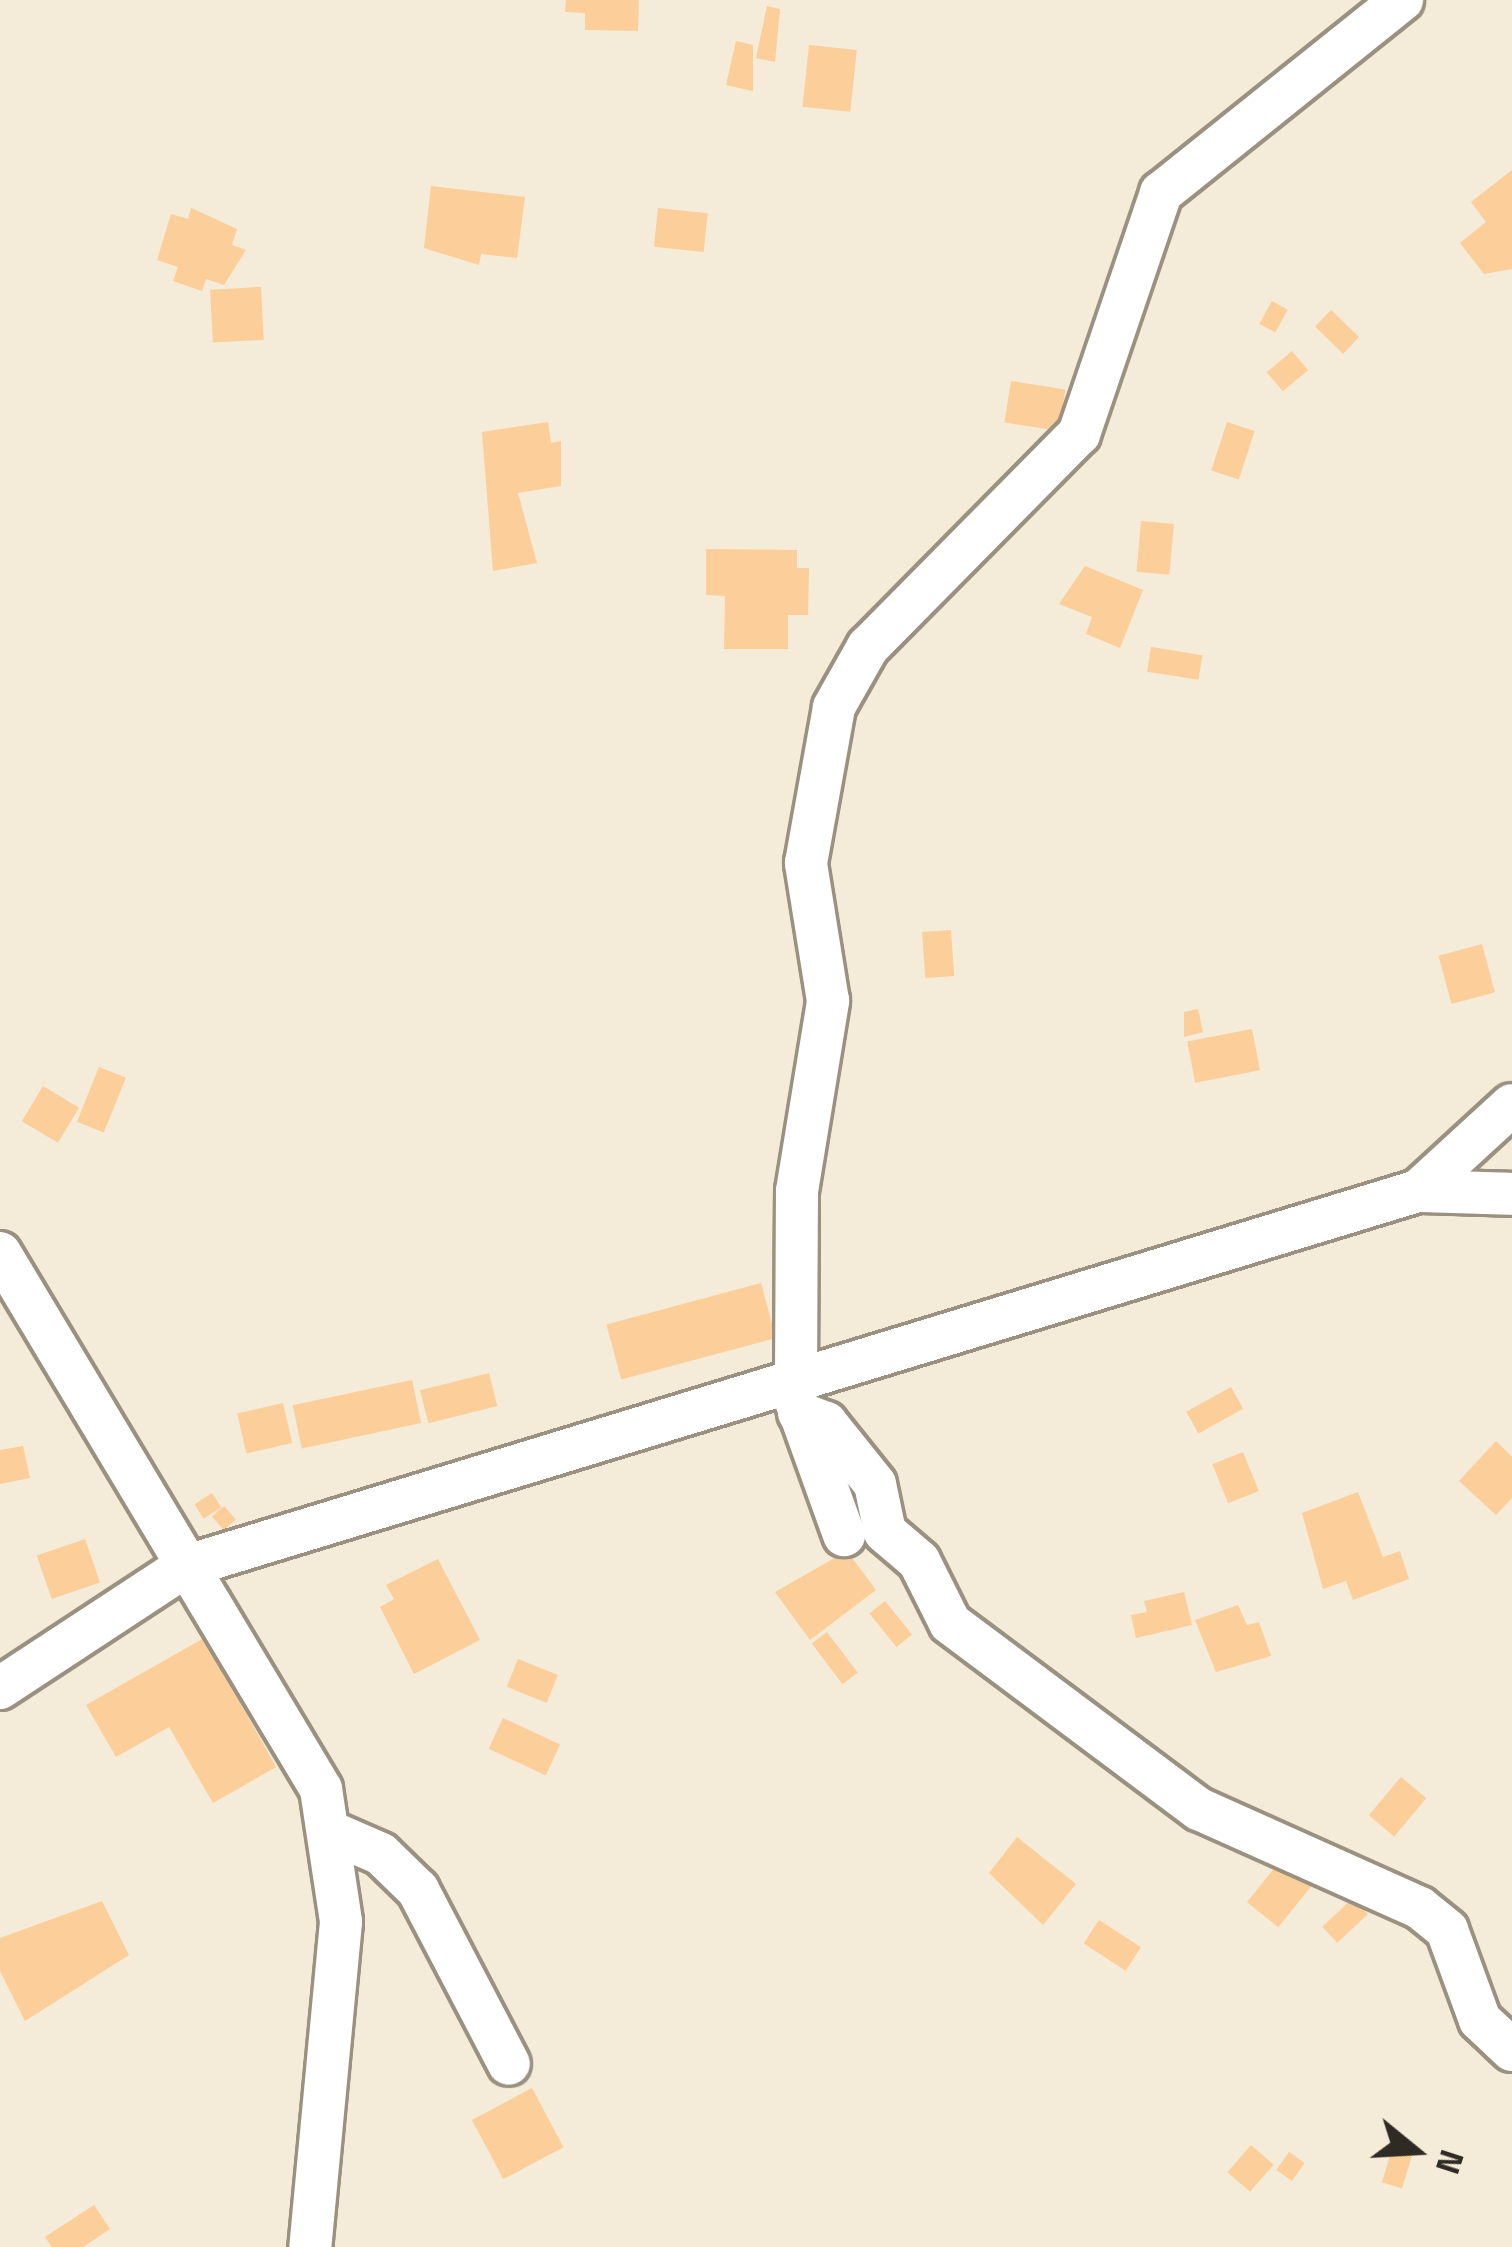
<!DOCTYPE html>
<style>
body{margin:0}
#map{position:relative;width:1512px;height:2247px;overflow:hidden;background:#f4ebd8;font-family:"Titillium Web",sans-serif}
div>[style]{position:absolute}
.building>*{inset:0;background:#fcce99;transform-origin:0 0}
.roads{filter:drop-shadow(3px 0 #9a9180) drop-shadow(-3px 0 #9a9180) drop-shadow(0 3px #9a9180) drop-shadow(0 -3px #9a9180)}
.minor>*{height:42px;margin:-21px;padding:0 21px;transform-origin:21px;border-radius:21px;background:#fff}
span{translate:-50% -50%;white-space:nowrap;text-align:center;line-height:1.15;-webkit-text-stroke:9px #f4ebd8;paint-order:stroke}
.north{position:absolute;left:1356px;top:2091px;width:120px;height:120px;-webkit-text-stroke:9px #f4ebd8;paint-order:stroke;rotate:108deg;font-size:33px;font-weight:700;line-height:48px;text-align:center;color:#2f2b24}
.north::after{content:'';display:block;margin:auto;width:42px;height:54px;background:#2f2b24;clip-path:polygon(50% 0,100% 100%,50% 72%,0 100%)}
</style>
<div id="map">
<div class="building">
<i style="clip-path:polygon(566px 0,639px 0,638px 31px,585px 30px,585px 13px,565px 12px)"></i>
<i style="clip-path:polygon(767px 6px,780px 9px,775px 62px,756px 58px)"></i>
<i style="clip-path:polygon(736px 41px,753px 45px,753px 91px,726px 85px)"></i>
<i style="left:809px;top:45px;width:48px;height:62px;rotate:6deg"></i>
<i style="clip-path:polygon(1512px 170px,1512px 269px,1484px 274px,1460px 243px,1486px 222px,1471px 202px)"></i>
<i style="clip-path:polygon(431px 186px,525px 197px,517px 258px,481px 254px,479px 265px,424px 248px)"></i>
<i style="clip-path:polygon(191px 208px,237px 229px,232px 245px,246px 250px,224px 285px,206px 279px,202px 291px,173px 281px,178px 267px,157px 260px,171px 214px,188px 219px)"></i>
<i style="left:658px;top:208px;width:50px;height:39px;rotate:6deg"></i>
<i style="left:261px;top:287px;width:53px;height:51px;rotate:87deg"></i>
<i style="left:1272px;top:301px;width:18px;height:26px;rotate:29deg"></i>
<i style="left:1331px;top:310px;width:39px;height:23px;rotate:44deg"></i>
<i style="left:1292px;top:351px;width:25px;height:33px;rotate:50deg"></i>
<i style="left:1011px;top:381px;width:55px;height:42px;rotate:9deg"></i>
<i style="clip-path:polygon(548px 422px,551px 443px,561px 441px,561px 486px,518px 493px,537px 563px,493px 571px,482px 432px)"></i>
<i style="left:1227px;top:422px;width:29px;height:51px;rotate:18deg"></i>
<i style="left:1141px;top:521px;width:33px;height:51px;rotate:5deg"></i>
<i style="clip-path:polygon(706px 549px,797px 550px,797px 568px,809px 568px,808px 615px,788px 615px,788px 649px,724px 649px,725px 596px,706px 595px)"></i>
<i style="clip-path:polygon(1085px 566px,1143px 590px,1120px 648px,1086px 634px,1092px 617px,1059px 604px)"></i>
<i style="left:1151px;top:647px;width:52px;height:25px;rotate:9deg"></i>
<i style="left:951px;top:930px;width:46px;height:29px;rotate:86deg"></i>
<i style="left:1482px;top:944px;width:50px;height:45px;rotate:75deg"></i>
<i style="clip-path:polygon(1198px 1009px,1203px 1032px,1184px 1037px,1184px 1012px)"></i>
<i style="left:1252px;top:1029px;width:42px;height:66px;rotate:79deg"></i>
<i style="left:99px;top:1067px;width:29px;height:59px;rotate:22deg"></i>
<i style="left:43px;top:1086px;width:42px;height:41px;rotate:31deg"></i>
<i style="left:761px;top:1283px;width:57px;height:160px;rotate:75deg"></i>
<i style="left:489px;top:1373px;width:34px;height:71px;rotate:76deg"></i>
<i style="left:412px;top:1380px;width:44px;height:122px;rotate:78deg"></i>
<i style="left:1231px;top:1387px;width:25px;height:51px;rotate:61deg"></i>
<i style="left:283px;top:1403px;width:41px;height:47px;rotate:77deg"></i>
<i style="clip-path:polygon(1496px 1441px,1512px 1457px,1512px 1498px,1496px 1515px,1459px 1481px)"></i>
<i style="clip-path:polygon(23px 1446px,30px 1478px,0 1484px,0 1450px)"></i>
<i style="left:1243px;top:1452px;width:42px;height:33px;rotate:68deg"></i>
<i style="clip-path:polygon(1358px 1492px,1383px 1557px,1400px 1551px,1409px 1579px,1353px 1600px,1346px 1581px,1323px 1589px,1302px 1513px)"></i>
<i style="left:212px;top:1493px;width:17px;height:21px;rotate:57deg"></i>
<i style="left:224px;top:1506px;width:18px;height:16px;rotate:49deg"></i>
<i style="left:85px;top:1539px;width:46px;height:51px;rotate:71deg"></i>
<i style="clip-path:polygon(847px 1551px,876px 1590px,810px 1640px,775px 1592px)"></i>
<i style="clip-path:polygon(438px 1559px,480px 1640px,414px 1674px,380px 1607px,394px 1599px,386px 1585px)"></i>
<i style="clip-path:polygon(1184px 1592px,1192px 1625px,1136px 1638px,1131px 1615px,1147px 1612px,1144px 1601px)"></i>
<i style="left:885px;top:1601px;width:43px;height:20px;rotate:51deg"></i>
<i style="clip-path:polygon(1238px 1605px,1247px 1625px,1259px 1622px,1271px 1656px,1216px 1672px,1195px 1620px)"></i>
<i style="left:827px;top:1632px;width:51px;height:19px;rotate:53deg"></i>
<i style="clip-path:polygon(204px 1638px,276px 1767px,213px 1803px,169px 1727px,116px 1757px,86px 1705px)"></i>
<i style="left:518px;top:1659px;width:43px;height:30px;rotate:22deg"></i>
<i style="left:503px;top:1718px;width:63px;height:34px;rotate:25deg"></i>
<i style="left:1401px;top:1777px;width:33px;height:50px;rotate:40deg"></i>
<i style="clip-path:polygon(1017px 1837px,1076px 1884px,1043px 1925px,989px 1873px)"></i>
<i style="left:1281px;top:1860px;width:40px;height:54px;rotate:39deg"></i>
<i style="left:1353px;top:1898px;width:22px;height:42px;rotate:47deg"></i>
<i style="clip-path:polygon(102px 1901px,129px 1955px,25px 2021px,0 1971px,0 1938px)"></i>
<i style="left:1099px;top:1920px;width:50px;height:28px;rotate:33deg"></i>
<i style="left:532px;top:2088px;width:67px;height:68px;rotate:62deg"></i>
<i style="left:1251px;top:2145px;width:30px;height:36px;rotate:41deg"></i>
<i style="left:1393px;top:2146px;width:21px;height:38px;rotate:17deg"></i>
<i style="left:1289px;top:2152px;width:19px;height:22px;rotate:35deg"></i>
<i style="clip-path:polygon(94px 2205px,110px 2229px,83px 2247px,52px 2247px,45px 2237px)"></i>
</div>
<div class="roads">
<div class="minor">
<i style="left:1418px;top:1191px;width:127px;rotate:-42.5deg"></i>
<i style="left:0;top:1253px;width:625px;rotate:59.08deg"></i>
<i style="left:321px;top:1789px;width:134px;rotate:81.4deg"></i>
<i style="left:341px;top:1922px;width:326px;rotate:95.4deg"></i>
<i style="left:796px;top:1378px;width:187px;rotate:-89.7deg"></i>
<i style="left:797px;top:1191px;width:193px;rotate:-80.7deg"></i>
<i style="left:828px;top:1001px;width:140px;rotate:-99.1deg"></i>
<i style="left:806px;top:863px;width:158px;rotate:-79.8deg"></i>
<i style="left:834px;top:707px;width:69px;rotate:-60.5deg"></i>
<i style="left:868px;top:647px;width:300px;rotate:-45.3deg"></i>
<i style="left:1079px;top:434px;width:255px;rotate:-71.2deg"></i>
<i style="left:1161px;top:193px;width:309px;rotate:-38.7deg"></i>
<i style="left:794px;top:1396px;width:148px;rotate:70.2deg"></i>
<i style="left:799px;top:1413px;width:29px;rotate:20deg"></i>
<i style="left:826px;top:1423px;width:78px;rotate:51.2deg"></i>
<i style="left:875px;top:1484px;width:49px;rotate:78.2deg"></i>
<i style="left:885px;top:1532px;width:45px;rotate:40.5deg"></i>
<i style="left:919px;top:1561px;width:69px;rotate:63.4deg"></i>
<i style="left:950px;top:1623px;width:311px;rotate:36.8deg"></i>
<i style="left:1199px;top:1809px;width:242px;rotate:24.1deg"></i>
<i style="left:1420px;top:1908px;width:35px;rotate:39deg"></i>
<i style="left:1447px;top:1930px;width:96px;rotate:69.9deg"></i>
<i style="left:1480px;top:2020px;width:44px;rotate:43.2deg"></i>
<i style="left:0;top:1688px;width:220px;rotate:-33.3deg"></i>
<i style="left:184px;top:1567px;width:1290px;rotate:-16.95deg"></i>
<i style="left:1418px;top:1191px;width:94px;rotate:1.8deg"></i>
<i style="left:333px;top:1833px;width:52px;rotate:23.6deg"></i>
<i style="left:381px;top:1854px;width:52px;rotate:44.2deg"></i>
<i style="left:418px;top:1890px;width:196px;rotate:62.4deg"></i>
</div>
</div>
<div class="north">N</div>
</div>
